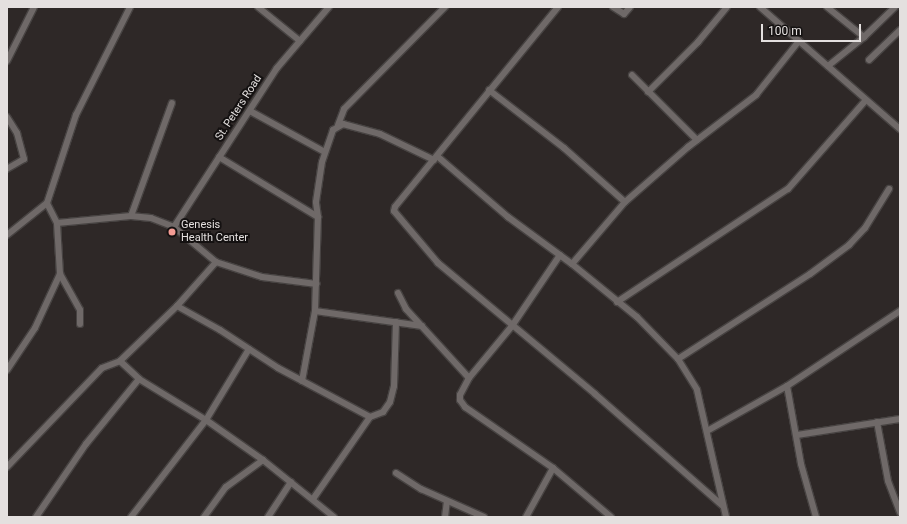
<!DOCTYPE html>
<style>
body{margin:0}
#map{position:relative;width:907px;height:524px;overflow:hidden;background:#2e2827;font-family:Roboto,sans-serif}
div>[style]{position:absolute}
.roads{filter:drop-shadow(1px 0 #474342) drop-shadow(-1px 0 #474342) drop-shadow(0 1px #474342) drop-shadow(0 -1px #474342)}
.street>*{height:6px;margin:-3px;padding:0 3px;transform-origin:3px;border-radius:3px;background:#6f6968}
.dots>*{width:11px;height:11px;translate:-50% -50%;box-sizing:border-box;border:2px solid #141111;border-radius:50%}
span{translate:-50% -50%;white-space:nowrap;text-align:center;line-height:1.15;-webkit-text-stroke:4px #141111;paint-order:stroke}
.street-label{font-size:11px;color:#e4e0df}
.poi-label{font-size:11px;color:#e4e0df}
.left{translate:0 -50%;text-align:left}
.frame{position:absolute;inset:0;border:8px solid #e4e0df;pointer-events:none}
.scale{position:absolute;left:761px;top:24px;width:100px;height:18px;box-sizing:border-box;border:2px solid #e4e0df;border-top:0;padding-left:5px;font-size:12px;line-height:14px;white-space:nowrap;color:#e4e0df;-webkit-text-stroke:3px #141111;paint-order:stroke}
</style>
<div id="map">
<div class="roads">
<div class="street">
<i style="left:258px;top:7px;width:54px;rotate:39deg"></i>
<i style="left:558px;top:7px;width:258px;rotate:129.2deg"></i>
<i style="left:395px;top:207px;width:4px;rotate:104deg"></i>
<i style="left:394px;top:211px;width:68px;rotate:49.8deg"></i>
<i style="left:438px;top:263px;width:204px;rotate:39.8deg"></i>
<i style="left:595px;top:394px;width:170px;rotate:41.2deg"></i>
<i style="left:613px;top:7px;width:13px;rotate:32deg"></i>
<i style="left:624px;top:14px;width:9px;rotate:-49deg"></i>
<i style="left:760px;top:7px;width:186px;rotate:41.1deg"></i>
<i style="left:827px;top:7px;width:48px;rotate:39deg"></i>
<i style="left:869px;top:60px;width:43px;rotate:-44.1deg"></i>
<i style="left:7px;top:61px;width:60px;rotate:-63.4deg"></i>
<i style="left:828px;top:66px;width:46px;rotate:-38.9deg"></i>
<i style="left:864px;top:37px;width:43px;rotate:-44.1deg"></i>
<i style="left:632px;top:75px;width:92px;rotate:45deg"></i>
<i style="left:489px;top:90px;width:95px;rotate:37.7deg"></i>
<i style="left:564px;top:148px;width:81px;rotate:41.5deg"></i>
<i style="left:648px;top:92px;width:71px;rotate:-45deg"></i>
<i style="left:698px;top:42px;width:45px;rotate:-50.4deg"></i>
<i style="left:250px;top:111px;width:85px;rotate:28.7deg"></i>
<i style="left:7px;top:117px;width:19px;rotate:58deg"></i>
<i style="left:17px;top:133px;width:27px;rotate:75deg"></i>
<i style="left:24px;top:159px;width:20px;rotate:150deg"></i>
<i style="left:338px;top:125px;width:17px;rotate:-69deg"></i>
<i style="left:344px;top:109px;width:144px;rotate:-45.3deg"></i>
<i style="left:437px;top:156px;width:94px;rotate:40.7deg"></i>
<i style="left:508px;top:217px;width:79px;rotate:36.3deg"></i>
<i style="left:572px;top:264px;width:84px;rotate:39.2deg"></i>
<i style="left:637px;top:317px;width:59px;rotate:45.7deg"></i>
<i style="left:678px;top:359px;width:36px;rotate:58deg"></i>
<i style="left:697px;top:390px;width:130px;rotate:77.1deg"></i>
<i style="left:219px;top:157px;width:116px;rotate:31.2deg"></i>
<i style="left:131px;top:216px;width:120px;rotate:-70.1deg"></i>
<i style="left:57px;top:223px;width:74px;rotate:-5.4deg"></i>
<i style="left:131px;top:216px;width:20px;rotate:6deg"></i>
<i style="left:151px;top:218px;width:25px;rotate:21deg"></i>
<i style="left:174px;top:227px;width:55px;rotate:39.8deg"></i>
<i style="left:216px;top:262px;width:48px;rotate:18.1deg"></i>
<i style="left:262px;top:277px;width:55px;rotate:7.3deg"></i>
<i style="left:174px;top:227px;width:189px;rotate:-57.1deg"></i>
<i style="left:277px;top:68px;width:80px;rotate:-49.6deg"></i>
<i style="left:7px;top:235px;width:51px;rotate:-38.7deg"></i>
<i style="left:47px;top:203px;width:93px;rotate:-71.8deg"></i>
<i style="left:76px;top:115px;width:121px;rotate:-63.4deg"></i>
<i style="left:560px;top:255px;width:86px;rotate:124.1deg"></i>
<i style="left:512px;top:326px;width:67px;rotate:129.6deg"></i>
<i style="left:469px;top:378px;width:19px;rotate:118deg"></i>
<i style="left:460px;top:395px;width:5px;rotate:90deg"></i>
<i style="left:460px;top:400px;width:9px;rotate:54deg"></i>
<i style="left:465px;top:407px;width:107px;rotate:34.7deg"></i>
<i style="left:553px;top:468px;width:76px;rotate:40.2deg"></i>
<i style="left:572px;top:264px;width:82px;rotate:-49.5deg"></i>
<i style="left:625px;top:202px;width:84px;rotate:-41.1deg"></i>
<i style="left:688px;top:147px;width:86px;rotate:-37.4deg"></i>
<i style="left:756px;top:95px;width:69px;rotate:-51.5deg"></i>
<i style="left:60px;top:274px;width:41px;rotate:60.9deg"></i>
<i style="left:80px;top:310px;width:14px;rotate:90deg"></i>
<i style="left:398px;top:293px;width:18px;rotate:63deg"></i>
<i style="left:406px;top:309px;width:93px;rotate:47.6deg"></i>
<i style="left:617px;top:302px;width:205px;rotate:-33.5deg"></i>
<i style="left:788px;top:189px;width:118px;rotate:-48.8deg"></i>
<i style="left:177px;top:306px;width:49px;rotate:29.2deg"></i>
<i style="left:220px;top:330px;width:69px;rotate:33.2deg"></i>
<i style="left:278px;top:368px;width:104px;rotate:28deg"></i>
<i style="left:315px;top:311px;width:108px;rotate:8deg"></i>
<i style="left:678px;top:359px;width:157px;rotate:-32.8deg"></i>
<i style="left:810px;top:274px;width:49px;rotate:-36.6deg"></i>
<i style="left:849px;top:245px;width:23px;rotate:-47deg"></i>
<i style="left:865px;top:228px;width:46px;rotate:-58.4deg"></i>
<i style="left:120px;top:361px;width:26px;rotate:43deg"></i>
<i style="left:139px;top:379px;width:79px;rotate:31.5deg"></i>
<i style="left:206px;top:420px;width:70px;rotate:35.1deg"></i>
<i style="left:263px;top:460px;width:91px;rotate:38.8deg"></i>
<i style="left:7px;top:370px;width:50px;rotate:-56.3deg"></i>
<i style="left:35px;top:328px;width:60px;rotate:-65.2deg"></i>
<i style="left:60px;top:274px;width:51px;rotate:-93.4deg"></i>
<i style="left:57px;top:223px;width:22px;rotate:-117deg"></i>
<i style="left:302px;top:381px;width:71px;rotate:-79.5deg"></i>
<i style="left:315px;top:311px;width:94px;rotate:-88.2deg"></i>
<i style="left:318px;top:217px;width:15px;rotate:-98deg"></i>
<i style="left:316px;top:202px;width:40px;rotate:-81.5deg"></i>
<i style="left:322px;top:162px;width:34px;rotate:-71deg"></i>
<i style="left:333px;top:130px;width:12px;rotate:-31deg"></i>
<i style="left:343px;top:124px;width:38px;rotate:15deg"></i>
<i style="left:380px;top:134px;width:60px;rotate:25.7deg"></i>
<i style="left:787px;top:386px;width:79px;rotate:79.8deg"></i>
<i style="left:801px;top:464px;width:55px;rotate:74.2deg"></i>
<i style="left:877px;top:422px;width:60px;rotate:79.4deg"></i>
<i style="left:888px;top:481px;width:34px;rotate:69deg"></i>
<i style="left:707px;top:431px;width:92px;rotate:-29.4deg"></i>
<i style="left:787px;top:386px;width:136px;rotate:-33.6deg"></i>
<i style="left:797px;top:435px;width:104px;rotate:-8.8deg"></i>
<i style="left:7px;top:467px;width:137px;rotate:-46.2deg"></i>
<i style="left:102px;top:368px;width:19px;rotate:-21deg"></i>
<i style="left:120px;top:361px;width:79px;rotate:-44deg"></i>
<i style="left:177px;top:306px;width:59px;rotate:-48.4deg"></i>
<i style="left:396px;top:473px;width:30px;rotate:33deg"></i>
<i style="left:421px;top:489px;width:69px;rotate:24deg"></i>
<i style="left:313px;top:499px;width:100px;rotate:-55.2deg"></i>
<i style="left:370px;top:417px;width:14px;rotate:-21deg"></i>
<i style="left:383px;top:412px;width:12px;rotate:-55deg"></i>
<i style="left:390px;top:402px;width:16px;rotate:-76deg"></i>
<i style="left:394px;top:386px;width:64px;rotate:-88.2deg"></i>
<i style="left:36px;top:517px;width:88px;rotate:-55.6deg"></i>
<i style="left:86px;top:444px;width:84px;rotate:-50.8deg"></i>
<i style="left:131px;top:517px;width:123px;rotate:-52.3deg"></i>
<i style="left:206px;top:420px;width:83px;rotate:-58.8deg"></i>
<i style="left:204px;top:517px;width:37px;rotate:-54deg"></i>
<i style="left:226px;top:487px;width:46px;rotate:-36.1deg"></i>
<i style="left:268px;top:517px;width:42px;rotate:-56.7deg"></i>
<i style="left:445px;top:517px;width:16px;rotate:-83deg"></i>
<i style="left:526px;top:517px;width:56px;rotate:-61.1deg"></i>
</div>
</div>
<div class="dots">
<i style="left:172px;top:232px;background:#f59c94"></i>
</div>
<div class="street-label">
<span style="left:239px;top:108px;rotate:-57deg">St. Peters Road</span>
</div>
<div class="poi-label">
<span class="left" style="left:181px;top:232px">Genesis<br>Health Center</span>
</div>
<div class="frame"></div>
<div class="scale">100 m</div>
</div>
